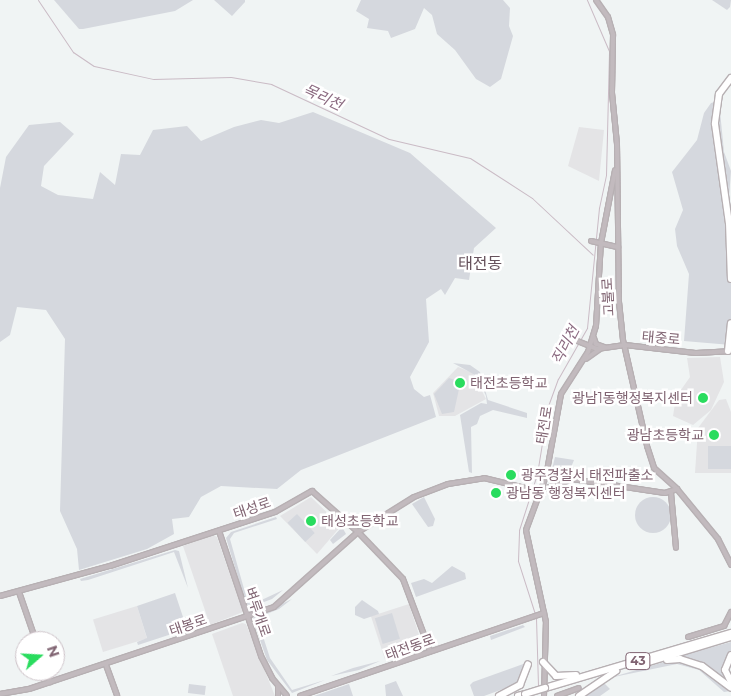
<!DOCTYPE html>
<meta charset="utf-8">
<style>
body{margin:0}
#map{position:relative;width:731px;height:696px;overflow:hidden;background:#f0f4f4;font-family:Montserrat,"Noto Sans KR",sans-serif}
div>[style]{position:absolute}
.built>*{inset:0;background:#e4e4e6;transform-origin:0 0}
.green>*{inset:0;background:#d5d8de;transform-origin:0 0}
.round{border-radius:50%}
.stream>*{height:1px;margin:-0.5px;padding:0 0.5px;transform-origin:0.5px;border-radius:0.5px;background:#cabbc5}
.roads{filter:drop-shadow(1px 0 #b7b0b3) drop-shadow(-1px 0 #b7b0b3) drop-shadow(0 1px #b7b0b3) drop-shadow(0 -1px #b7b0b3)}
.minor>*{height:4px;margin:-2px;padding:0 2px;transform-origin:2px;border-radius:2px;background:#c2babe}
.highway>*{height:6px;margin:-3px;padding:0 3px;transform-origin:3px;border-radius:3px;background:#fff}
.bridges{filter:drop-shadow(1px 0 #b7b0b3) drop-shadow(-1px 0 #b7b0b3) drop-shadow(0 1px #b7b0b3) drop-shadow(0 -1px #b7b0b3)}
.highway-bridge>*{height:6px;margin:-3px;padding:0 3px;transform-origin:3px;border-radius:3px;background:#fff}
.dots>*{width:14px;height:14px;translate:-50% -50%;box-sizing:border-box;border:2px solid #fff;border-radius:50%}
span{translate:-50% -50%;white-space:nowrap;text-align:center;line-height:1.15;-webkit-text-stroke:5px #fff;paint-order:stroke}
.shield-label span{padding:1px 4px;background:#fff;border:1px solid;border-radius:4px;-webkit-text-stroke-width:0}
.shield-label{font-size:12px;color:#806472;font-weight:700}
.street-label{font-size:14px;color:#806472}
.poi-label{font-size:14px;color:#806472}
.left{translate:0 -50%;text-align:left}
.right{translate:-100% -50%;text-align:right}
.water-label{font-size:15px;color:#8b6a80;font-style:italic}
.quarter-label{font-size:16px;color:#66525c}
.north{position:absolute;left:15px;top:631px;width:50px;height:50px;box-sizing:border-box;background:#fff;border:1px solid #ccc1c7;border-radius:50%;rotate:71deg;font-size:14px;font-weight:700;line-height:20px;text-align:center;color:#806472}
.north::after{content:'';display:block;margin:auto;width:18px;height:22px;background:#29dc5e;clip-path:polygon(50% 0,100% 100%,50% 72%,0 100%)}
</style>
<div id="map">
<div class="built">
<i style="clip-path:polygon(579px 127px,604px 130px,599px 181px,568px 166px)"></i>
<i style="clip-path:polygon(720px 357px,724px 382px,711px 410px,693px 425px,673px 416px,676px 397px,690px 377px,687px 358px)"></i>
<i style="clip-path:polygon(458px 367px,473px 373px,486px 399px,455px 416px,439px 416px,433px 393px)"></i>
<i style="clip-path:polygon(726px 399px,731px 412px,731px 473px,695px 473px,698px 428px,719px 400px)"></i>
<i style="clip-path:polygon(311px 497px,341px 526px,317px 554px,280px 516px)"></i>
<i style="clip-path:polygon(213px 535px,217px 537px,243px 612px,210px 625px,183px 546px)"></i>
<i style="left:409px;top:604px;width:45px;height:40px;rotate:72deg"></i>
<i style="left:137px;top:606px;width:34px;height:46px;rotate:73deg"></i>
<i style="clip-path:polygon(242px 623px,246px 624px,275px 696px,233px 696px,212px 634px)"></i>
</div>
<div class="green">
<i style="clip-path:polygon(54px 0,193px 0,175px 11px,83px 29px,79px 29px)"></i>
<i style="clip-path:polygon(214px 0,245px 0,245px 2px,232px 16px)"></i>
<i style="clip-path:polygon(361px 0,503px 0,510px 8px,509px 26px,513px 36px,501px 79px,490px 87px,476px 79px,455px 50px,437px 34px,432px 15px,424px 8px,415px 29px,391px 38px,388px 31px,367px 28px,369px 19px,356px 11px)"></i>
<i style="clip-path:polygon(712px 0,731px 0,730px 7px,727px 10px)"></i>
<i style="clip-path:polygon(719px 101px,724px 152px,731px 171px,728px 212px,731px 222px,731px 345px,684px 341px,689px 274px,677px 246px,675px 229px,683px 210px,672px 172px,697px 140px,704px 113px,711px 103px)"></i>
<i style="clip-path:polygon(313px 112px,410px 153px,496px 228px,474px 248px,469px 280px,455px 278px,445px 295px,441px 289px,426px 299px,429px 342px,410px 377px,414px 389px,424px 397px,430px 395px,436px 417px,301px 470px,277px 489px,221px 486px,201px 497px,189px 517px,172px 519px,174px 534px,147px 549px,79px 570px,77px 549px,60px 511px,65px 339px,46px 310px,17px 307px,10px 335px,0 342px,0 188px,6px 157px,29px 125px,60px 122px,74px 134px,44px 166px,41px 186px,58px 195px,93px 199px,100px 172px,115px 185px,121px 154px,140px 155px,153px 130px,187px 126px,201px 141px,234px 127px,261px 120px,279px 123px)"></i>
<i style="clip-path:polygon(453px 363px,470px 365px,480px 372px,488px 400px,527px 413px,527px 418px,493px 410px,480px 416px,477px 424px,471px 427px,472px 473px,469px 472px,460px 415px,481px 403px,487px 404px,486px 396px,477px 376px)"></i>
<i style="clip-path:polygon(449px 378px,455px 380px,459px 389px,454px 412px,442px 414px,434px 394px)"></i>
<i style="left:708px;top:446px;width:23px;height:23px"></i>
<i style="clip-path:polygon(555px 457px,574px 460px,568px 475px,553px 484px,549px 481px)"></i>
<i style="clip-path:polygon(424px 497px,435px 519px,433px 526px,428px 527px,412px 504px)"></i>
<i class="round" style="left:635px;top:497px;width:36px;height:36px"></i>
<i style="left:297px;top:514px;width:26px;height:13px;rotate:47deg"></i>
<i style="clip-path:polygon(276px 517px,277px 519px,234px 533px,230px 539px,248px 603px,253px 604px,283px 590px,272px 599px,253px 606px,246px 604px,226px 538px,231px 532px)"></i>
<i style="clip-path:polygon(342px 527px,346px 534px,333px 544px,330px 540px)"></i>
<i style="clip-path:polygon(175px 550px,179px 551px,188px 588px,174px 552px,88px 580px,81px 581px,80px 579px)"></i>
<i style="clip-path:polygon(452px 566px,465px 573px,466px 579px,416px 597px,411px 583px,424px 579px,432px 583px)"></i>
<i style="clip-path:polygon(175px 593px,187px 629px,138px 645px,137px 642px,147px 638px,137px 606px)"></i>
<i style="clip-path:polygon(292px 599px,279px 609px,257px 618px,270px 658px,292px 690px,325px 680px,292px 693px,267px 660px,253px 620px,254px 617px)"></i>
<i style="clip-path:polygon(362px 600px,378px 611px,379px 614px,364px 619px,355px 615px,355px 607px)"></i>
<i style="left:392px;top:613px;width:27px;height:18px;rotate:73deg"></i>
<i style="clip-path:polygon(523px 625px,525px 627px,491px 640px,490px 636px)"></i>
<i style="clip-path:polygon(731px 642px,731px 652px,727px 658px,731px 687px,714px 672px,672px 658px)"></i>
<i style="clip-path:polygon(380px 661px,359px 670px,331px 676px,353px 668px)"></i>
<i style="clip-path:polygon(679px 661px,699px 666px,731px 691px,724px 692px,699px 670px,677px 664px,609px 678px,664px 662px)"></i>
<i style="clip-path:polygon(526px 663px,520px 683px,484px 696px,474px 696px,470px 685px,473px 682px)"></i>
<i style="clip-path:polygon(396px 681px,403px 696px,386px 696px,385px 685px)"></i>
<i style="clip-path:polygon(604px 683px,610px 689px,600px 696px,582px 696px,591px 688px)"></i>
<i style="left:189px;top:684px;width:17px;height:9px;rotate:7deg"></i>
<i style="clip-path:polygon(349px 684px,353px 696px,314px 696px)"></i>
</div>
<div class="stream">
<i style="left:38px;top:0;width:63px;rotate:56.1deg"></i>
<i style="left:73px;top:52px;width:25px;rotate:34deg"></i>
<i style="left:94px;top:66px;width:60px;rotate:12.4deg"></i>
<i style="left:153px;top:79px;width:78px;rotate:-1.5deg"></i>
<i style="left:231px;top:77px;width:41px;rotate:9.9deg"></i>
<i style="left:271px;top:84px;width:130px;rotate:25deg"></i>
<i style="left:389px;top:139px;width:83px;rotate:13.2deg"></i>
<i style="left:470px;top:158px;width:74px;rotate:32.8deg"></i>
<i style="left:532px;top:198px;width:83px;rotate:43.1deg"></i>
<i style="left:535px;top:614px;width:56px;rotate:-107.8deg"></i>
<i style="left:518px;top:561px;width:31px;rotate:-88deg"></i>
<i style="left:519px;top:530px;width:59px;rotate:-72.2deg"></i>
<i style="left:537px;top:474px;width:69px;rotate:-80.8deg"></i>
<i style="left:548px;top:406px;width:29px;rotate:-70deg"></i>
<i style="left:558px;top:379px;width:59px;rotate:-60.4deg"></i>
<i style="left:587px;top:328px;width:121px;rotate:-84.3deg"></i>
<i style="left:599px;top:208px;width:34px;rotate:-78deg"></i>
<i style="left:606px;top:175px;width:124px;rotate:-88.6deg"></i>
<i style="left:609px;top:51px;width:56px;rotate:-113.3deg"></i>
<i style="left:536px;top:618px;width:69px;rotate:88.3deg"></i>
</div>
<div class="roads">
<div class="minor">
<i style="left:596px;top:0;width:21px;rotate:55deg"></i>
<i style="left:608px;top:17px;width:19px;rotate:74deg"></i>
<i style="left:613px;top:35px;width:58px;rotate:91deg"></i>
<i style="left:612px;top:93px;width:51px;rotate:84.4deg"></i>
<i style="left:617px;top:144px;width:158px;rotate:89.3deg"></i>
<i style="left:619px;top:302px;width:38px;rotate:84deg"></i>
<i style="left:623px;top:340px;width:109px;rotate:77.2deg"></i>
<i style="left:647px;top:446px;width:23px;rotate:72deg"></i>
<i style="left:654px;top:468px;width:31px;rotate:42deg"></i>
<i style="left:677px;top:489px;width:65px;rotate:50.6deg"></i>
<i style="left:718px;top:539px;width:29px;rotate:63deg"></i>
<i style="left:591px;top:241px;width:28px;rotate:13deg"></i>
<i style="left:570px;top:338px;width:29px;rotate:22deg"></i>
<i style="left:597px;top:349px;width:28px;rotate:-8deg"></i>
<i style="left:625px;top:345px;width:71px;rotate:6.4deg"></i>
<i style="left:696px;top:353px;width:33px;rotate:-3deg"></i>
<i style="left:594px;top:338px;width:6px;rotate:72deg"></i>
<i style="left:596px;top:344px;width:9px;rotate:21deg"></i>
<i style="left:586px;top:359px;width:17px;rotate:-36deg"></i>
<i style="left:671px;top:493px;width:55px;rotate:84.8deg"></i>
<i style="left:219px;top:531px;width:132px;rotate:71.4deg"></i>
<i style="left:261px;top:656px;width:25px;rotate:63deg"></i>
<i style="left:272px;top:678px;width:23px;rotate:50deg"></i>
<i style="left:19px;top:592px;width:52px;rotate:70.9deg"></i>
<i style="left:0;top:596px;width:114px;rotate:-15.3deg"></i>
<i style="left:110px;top:566px;width:174px;rotate:-18.1deg"></i>
<i style="left:275px;top:512px;width:43px;rotate:-29.6deg"></i>
<i style="left:312px;top:491px;width:62px;rotate:41.7deg"></i>
<i style="left:358px;top:532px;width:65px;rotate:46.2deg"></i>
<i style="left:403px;top:579px;width:77px;rotate:69.4deg"></i>
<i style="left:688px;top:637px;width:38px;rotate:-17deg"></i>
<i style="left:724px;top:626px;width:16px;rotate:-63deg"></i>
<i style="left:106px;top:665px;width:33px;rotate:70deg"></i>
<i style="left:46px;top:671px;width:12px;rotate:70deg"></i>
<i style="left:0;top:694px;width:29px;rotate:-10deg"></i>
<i style="left:29px;top:689px;width:258px;rotate:-18.5deg"></i>
<i style="left:274px;top:607px;width:113px;rotate:-41.8deg"></i>
<i style="left:358px;top:532px;width:66px;rotate:-32deg"></i>
<i style="left:414px;top:497px;width:36px;rotate:-21deg"></i>
<i style="left:448px;top:484px;width:36px;rotate:-9deg"></i>
<i style="left:484px;top:478px;width:56px;rotate:13.5deg"></i>
<i style="left:538px;top:491px;width:36px;rotate:-19deg"></i>
<i style="left:572px;top:479px;width:94px;rotate:8.6deg"></i>
<i style="left:665px;top:493px;width:13px;rotate:-18deg"></i>
<i style="left:278px;top:696px;width:9px;rotate:-90deg"></i>
<i style="left:300px;top:696px;width:258px;rotate:-18.8deg"></i>
<i style="left:544px;top:696px;width:74px;rotate:-88.5deg"></i>
<i style="left:546px;top:622px;width:94px;rotate:-102.3deg"></i>
<i style="left:526px;top:530px;width:58px;rotate:-69.7deg"></i>
<i style="left:546px;top:476px;width:83px;rotate:-79.6deg"></i>
<i style="left:561px;top:394px;width:50px;rotate:-57.3deg"></i>
<i style="left:588px;top:352px;width:27px;rotate:-73deg"></i>
<i style="left:596px;top:326px;width:83px;rotate:-86.6deg"></i>
<i style="left:601px;top:243px;width:74px;rotate:-79.1deg"></i>
<i style="left:557px;top:696px;width:23px;rotate:-20deg"></i>
</div>
<div class="highway">
<i style="left:731px;top:78px;width:20px;rotate:127deg"></i>
<i style="left:719px;top:94px;width:30px;rotate:98deg"></i>
<i style="left:715px;top:124px;width:100px;rotate:82deg"></i>
<i style="left:729px;top:223px;width:56px;rotate:88deg"></i>
<i style="left:728px;top:351px;width:28px;rotate:-84deg"></i>
<i style="left:731px;top:655px;width:16px;rotate:112deg"></i>
<i style="left:725px;top:670px;width:13px;rotate:63deg"></i>
<i style="left:667px;top:660px;width:13px;rotate:-4deg"></i>
<i style="left:680px;top:659px;width:23px;rotate:18deg"></i>
<i style="left:702px;top:666px;width:36px;rotate:37deg"></i>
<i style="left:543px;top:662px;width:19px;rotate:47deg"></i>
<i style="left:556px;top:676px;width:20px;rotate:-3deg"></i>
<i style="left:649px;top:662px;width:86px;rotate:-17deg"></i>
<i style="left:545px;top:688px;width:194px;rotate:-16.5deg"></i>
<i style="left:499px;top:696px;width:24px;rotate:-28deg"></i>
<i style="left:520px;top:685px;width:22px;rotate:-69deg"></i>
<i style="left:518px;top:696px;width:7px;rotate:-16deg"></i>
<i style="left:579px;top:696px;width:45px;rotate:-34deg"></i>
</div>
</div>
<div class="bridges">
<div class="highway-bridge">
<i style="left:525px;top:694px;width:21px;rotate:-17deg"></i>
</div>
</div>
<div class="dots">
<i style="left:460px;top:383px;background:#29dc5e"></i>
<i style="left:703px;top:398px;background:#29dc5e"></i>
<i style="left:714px;top:435px;background:#29dc5e"></i>
<i style="left:511px;top:475px;background:#29dc5e"></i>
<i style="left:496px;top:493px;background:#29dc5e"></i>
<i style="left:311px;top:521px;background:#29dc5e"></i>
</div>
<div class="shield-label">
<span style="left:638px;top:661px">43</span>
</div>
<div class="street-label">
<span style="left:608px;top:297px;rotate:-93deg">고불로</span>
<span style="left:661px;top:338px;rotate:5deg">태중로</span>
<span style="left:544px;top:425px;rotate:-81deg">태전로</span>
<span style="left:252px;top:508px;rotate:-19deg">태성로</span>
<span style="left:258px;top:612px;rotate:71deg">벼루개로</span>
<span style="left:188px;top:625px;rotate:-19deg">태봉로</span>
<span style="left:410px;top:647px;rotate:-20deg">태전동로</span>
</div>
<div class="poi-label">
<span class="left" style="left:470px;top:383px">태전초등학교</span>
<span class="right" style="left:693px;top:398px">광남1동행정복지센터</span>
<span class="right" style="left:704px;top:435px">광남초등학교</span>
<span class="left" style="left:521px;top:475px">광주경찰서 태전파출소</span>
<span class="left" style="left:506px;top:493px">광남동 행정복지센터</span>
<span class="left" style="left:321px;top:521px">태성초등학교</span>
</div>
<div class="water-label">
<span style="left:323px;top:97px;rotate:25deg">목리천</span>
<span style="left:565px;top:345px;rotate:-62deg">직리천</span>
</div>
<div class="quarter-label">
<span style="left:480px;top:264px">태전동</span>
</div>
<div class="north">N</div>
</div>
